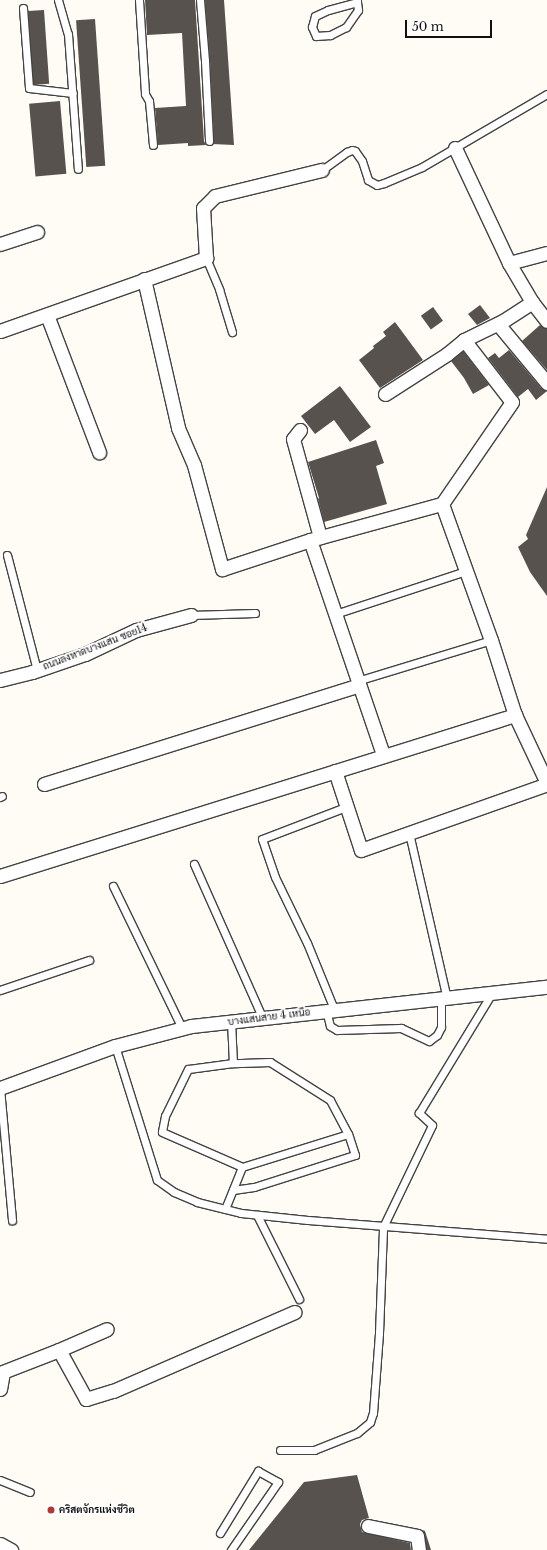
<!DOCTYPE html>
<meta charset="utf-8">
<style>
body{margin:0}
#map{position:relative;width:547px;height:1550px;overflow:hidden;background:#fefcf5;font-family:"Libre Baskerville",Sarabun,serif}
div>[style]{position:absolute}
.building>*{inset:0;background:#58524e;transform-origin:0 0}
.roads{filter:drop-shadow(1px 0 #434343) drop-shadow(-1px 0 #434343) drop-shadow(0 1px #434343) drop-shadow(0 -1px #434343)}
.service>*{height:7px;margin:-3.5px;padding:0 3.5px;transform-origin:3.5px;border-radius:3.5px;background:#fff}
.minor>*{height:13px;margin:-6.5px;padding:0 6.5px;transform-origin:6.5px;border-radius:6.5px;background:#fff}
.dots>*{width:11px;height:11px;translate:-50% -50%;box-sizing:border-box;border:2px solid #fff;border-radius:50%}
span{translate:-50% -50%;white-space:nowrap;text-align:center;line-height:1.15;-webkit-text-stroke:4px #fff;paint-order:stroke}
.street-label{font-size:10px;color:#101010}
.poi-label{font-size:10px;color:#101010;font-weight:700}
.left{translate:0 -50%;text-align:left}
.scale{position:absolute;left:405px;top:20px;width:87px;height:18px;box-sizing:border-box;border:2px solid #101010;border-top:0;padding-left:5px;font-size:12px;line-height:14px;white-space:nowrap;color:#101010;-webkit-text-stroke:3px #fff;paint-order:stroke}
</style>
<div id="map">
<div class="building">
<i style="clip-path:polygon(145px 0,195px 0,204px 141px,206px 145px,188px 146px,188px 143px,158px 145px,155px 108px,186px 106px,182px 33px,147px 35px)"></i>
<i style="clip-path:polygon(205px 0,224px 0,234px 145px,212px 144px,214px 141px,210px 61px)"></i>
<i style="left:44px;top:10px;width:74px;height:16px;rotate:86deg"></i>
<i style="left:95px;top:19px;width:147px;height:19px;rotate:86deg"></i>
<i style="left:60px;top:101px;width:73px;height:31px;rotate:85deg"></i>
<i style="clip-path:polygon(480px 305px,490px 318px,477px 325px,468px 314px)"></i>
<i style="left:433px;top:307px;width:17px;height:15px;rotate:54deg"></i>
<i style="clip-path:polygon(395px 322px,423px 360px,380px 388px,359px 360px,374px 348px,373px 346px,386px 336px,383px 332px)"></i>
<i style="clip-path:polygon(540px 325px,547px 329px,547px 370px,522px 341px)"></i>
<i style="clip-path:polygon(509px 350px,541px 388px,547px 391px,536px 400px,528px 389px,518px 397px,488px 358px,495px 353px,499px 358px)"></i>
<i style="clip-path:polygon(463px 351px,489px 385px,473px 394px,464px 378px,451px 361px)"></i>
<i style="clip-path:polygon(340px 386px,371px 427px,350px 442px,334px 420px,315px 434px,301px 416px)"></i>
<i style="clip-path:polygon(376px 440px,384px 463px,376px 466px,387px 504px,324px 522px,318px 499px,319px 498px,308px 462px)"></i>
<i style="clip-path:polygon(547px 487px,547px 596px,530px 572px,518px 547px,528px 539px,526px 535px)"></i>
<i style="clip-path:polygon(357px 1475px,369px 1518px,362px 1520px,360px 1524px,362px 1532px,410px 1543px,411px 1550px,249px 1550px,304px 1482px)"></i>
<i style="clip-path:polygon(423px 1530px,425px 1531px,431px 1550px,427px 1550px)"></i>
</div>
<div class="roads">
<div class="service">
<i style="left:58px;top:0;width:35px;rotate:74deg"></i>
<i style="left:68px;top:34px;width:135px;rotate:85.8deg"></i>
<i style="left:139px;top:0;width:94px;rotate:86.3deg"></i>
<i style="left:145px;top:94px;width:8px;rotate:60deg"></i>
<i style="left:149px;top:101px;width:44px;rotate:84.8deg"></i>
<i style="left:200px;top:0;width:61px;rotate:85.3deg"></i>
<i style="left:205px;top:61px;width:80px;rotate:87.1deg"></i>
<i style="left:357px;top:0;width:2px;rotate:90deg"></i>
<i style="left:357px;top:2px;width:8px;rotate:83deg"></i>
<i style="left:358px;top:10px;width:21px;rotate:125deg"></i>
<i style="left:346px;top:27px;width:18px;rotate:153deg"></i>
<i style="left:330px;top:35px;width:14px;rotate:176deg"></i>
<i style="left:316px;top:36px;width:10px;rotate:-114deg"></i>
<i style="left:312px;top:27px;width:11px;rotate:-75deg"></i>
<i style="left:315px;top:16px;width:14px;rotate:-25deg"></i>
<i style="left:328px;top:10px;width:30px;rotate:-15deg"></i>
<i style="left:23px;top:8px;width:80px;rotate:85.7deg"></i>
<i style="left:29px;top:88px;width:44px;rotate:6.5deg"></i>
<i style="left:322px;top:170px;width:31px;rotate:-36deg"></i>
<i style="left:347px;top:152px;width:5px;rotate:-22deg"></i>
<i style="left:352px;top:150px;width:3px;rotate:18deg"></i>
<i style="left:355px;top:151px;width:12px;rotate:55deg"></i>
<i style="left:362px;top:161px;width:20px;rotate:72deg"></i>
<i style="left:368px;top:180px;width:10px;rotate:29deg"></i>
<i style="left:377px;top:185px;width:7px;rotate:-16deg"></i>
<i style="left:384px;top:183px;width:41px;rotate:-22.8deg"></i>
<i style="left:422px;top:167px;width:145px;rotate:-30.3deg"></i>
<i style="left:206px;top:258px;width:34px;rotate:67deg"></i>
<i style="left:219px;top:289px;width:45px;rotate:73.2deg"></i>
<i style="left:7px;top:555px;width:119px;rotate:75.4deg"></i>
<i style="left:335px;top:614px;width:138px;rotate:-18.2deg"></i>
<i style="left:191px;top:615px;width:64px;rotate:-1.8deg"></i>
<i style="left:357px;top:681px;width:140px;rotate:-17deg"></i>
<i style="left:0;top:797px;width:2px;rotate:-27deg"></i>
<i style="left:409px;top:833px;width:170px;rotate:77.1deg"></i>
<i style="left:194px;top:864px;width:167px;rotate:66deg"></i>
<i style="left:113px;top:886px;width:158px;rotate:64.1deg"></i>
<i style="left:0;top:990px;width:94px;rotate:-18.6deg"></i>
<i style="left:334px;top:1009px;width:71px;rotate:-112.2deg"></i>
<i style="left:307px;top:943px;width:73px;rotate:-115.9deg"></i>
<i style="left:275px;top:877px;width:40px;rotate:-108.9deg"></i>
<i style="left:262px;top:839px;width:90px;rotate:-20.9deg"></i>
<i style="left:326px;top:1010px;width:16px;rotate:76deg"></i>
<i style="left:330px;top:1026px;width:8px;rotate:30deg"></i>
<i style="left:337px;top:1030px;width:64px;rotate:-1.8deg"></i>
<i style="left:401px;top:1028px;width:31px;rotate:25deg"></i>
<i style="left:429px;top:1041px;width:10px;rotate:-37deg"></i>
<i style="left:437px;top:1035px;width:9px;rotate:-63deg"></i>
<i style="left:441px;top:1027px;width:28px;rotate:-90deg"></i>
<i style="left:231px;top:1021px;width:42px;rotate:87.3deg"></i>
<i style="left:115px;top:1046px;width:140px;rotate:72.6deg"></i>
<i style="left:157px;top:1180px;width:21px;rotate:35deg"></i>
<i style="left:174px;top:1192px;width:25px;rotate:23deg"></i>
<i style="left:197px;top:1202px;width:45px;rotate:14deg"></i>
<i style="left:241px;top:1213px;width:67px;rotate:6deg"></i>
<i style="left:308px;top:1220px;width:240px;rotate:4.5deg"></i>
<i style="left:0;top:1088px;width:133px;rotate:84.8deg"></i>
<i style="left:233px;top:1190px;width:21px;rotate:-8deg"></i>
<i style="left:254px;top:1187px;width:106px;rotate:-17.6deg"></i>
<i style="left:355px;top:1155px;width:22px;rotate:-108deg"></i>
<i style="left:348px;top:1134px;width:38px;rotate:-118deg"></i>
<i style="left:330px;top:1100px;width:71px;rotate:-147.7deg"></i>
<i style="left:270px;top:1062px;width:37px;rotate:178deg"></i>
<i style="left:233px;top:1063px;width:45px;rotate:172.4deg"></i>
<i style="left:188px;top:1069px;width:52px;rotate:116.1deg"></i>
<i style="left:165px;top:1116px;width:16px;rotate:101deg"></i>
<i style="left:162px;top:1132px;width:87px;rotate:23.6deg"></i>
<i style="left:225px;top:1209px;width:45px;rotate:-68deg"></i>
<i style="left:242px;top:1167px;width:111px;rotate:-17.3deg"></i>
<i style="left:257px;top:1215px;width:94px;rotate:63.4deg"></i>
<i style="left:280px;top:1450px;width:34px"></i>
<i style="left:314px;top:1450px;width:46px;rotate:-21.6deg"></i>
<i style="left:357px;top:1433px;width:17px;rotate:-40deg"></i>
<i style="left:370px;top:1422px;width:9px;rotate:-72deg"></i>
<i style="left:373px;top:1413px;width:80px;rotate:-85.7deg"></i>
<i style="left:379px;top:1333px;width:106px;rotate:-87.8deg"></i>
<i style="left:383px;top:1227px;width:113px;rotate:-64.3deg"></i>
<i style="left:432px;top:1125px;width:18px;rotate:-137deg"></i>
<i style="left:419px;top:1113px;width:140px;rotate:-58.7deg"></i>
<i style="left:0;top:1480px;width:32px;rotate:22deg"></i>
<i style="left:220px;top:1533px;width:73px;rotate:-58.5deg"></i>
<i style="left:258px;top:1471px;width:23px;rotate:29deg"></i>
<i style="left:278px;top:1482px;width:83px;rotate:124.7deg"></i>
</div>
<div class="minor">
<i style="left:455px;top:148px;width:127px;rotate:64.8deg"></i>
<i style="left:509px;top:263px;width:45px;rotate:59.5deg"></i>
<i style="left:532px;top:302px;width:24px;rotate:52deg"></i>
<i style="left:0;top:244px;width:39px;rotate:-18deg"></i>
<i style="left:509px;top:263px;width:39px;rotate:-15deg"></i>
<i style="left:144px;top:279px;width:153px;rotate:77.1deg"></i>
<i style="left:178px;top:428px;width:40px;rotate:66.6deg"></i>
<i style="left:194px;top:465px;width:108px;rotate:74.9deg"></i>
<i style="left:222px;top:569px;width:93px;rotate:-18.2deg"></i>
<i style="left:310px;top:540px;width:137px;rotate:-15.3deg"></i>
<i style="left:47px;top:315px;width:147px;rotate:69.2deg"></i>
<i style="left:498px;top:324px;width:77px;rotate:50.3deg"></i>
<i style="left:0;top:331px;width:219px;rotate:-19.5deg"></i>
<i style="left:206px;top:258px;width:50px;rotate:-93.4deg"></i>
<i style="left:203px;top:208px;width:17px;rotate:-45deg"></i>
<i style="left:215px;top:196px;width:110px;rotate:-13.7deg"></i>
<i style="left:464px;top:340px;width:78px;rotate:52.3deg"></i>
<i style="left:512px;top:402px;width:124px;rotate:124.5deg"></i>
<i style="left:442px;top:504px;width:145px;rotate:70.2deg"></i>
<i style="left:491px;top:640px;width:79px;rotate:72.3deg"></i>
<i style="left:515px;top:715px;width:75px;rotate:64.8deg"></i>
<i style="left:385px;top:394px;width:74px;rotate:-32.8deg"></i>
<i style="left:447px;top:354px;width:22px;rotate:-39deg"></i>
<i style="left:464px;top:340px;width:43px;rotate:-26deg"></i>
<i style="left:503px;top:321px;width:35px;rotate:-33deg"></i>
<i style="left:300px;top:430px;width:11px;rotate:128deg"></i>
<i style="left:293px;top:439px;width:102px;rotate:74.6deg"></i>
<i style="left:310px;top:540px;width:227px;rotate:71.2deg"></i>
<i style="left:0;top:680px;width:33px;rotate:-14deg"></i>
<i style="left:32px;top:672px;width:56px;rotate:-18.8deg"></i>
<i style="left:85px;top:654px;width:56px;rotate:-25.2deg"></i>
<i style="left:136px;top:630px;width:57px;rotate:-15.3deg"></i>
<i style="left:335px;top:771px;width:83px;rotate:71.8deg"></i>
<i style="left:361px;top:850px;width:197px;rotate:-19.5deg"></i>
<i style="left:44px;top:784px;width:330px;rotate:-17.4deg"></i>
<i style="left:0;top:876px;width:540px;rotate:-17.36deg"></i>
<i style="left:0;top:1088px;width:122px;rotate:-20.1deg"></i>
<i style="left:115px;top:1046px;width:79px;rotate:-14.7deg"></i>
<i style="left:191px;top:1026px;width:358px;rotate:-6.3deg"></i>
<i style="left:59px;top:1350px;width:56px;rotate:61.1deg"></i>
<i style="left:86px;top:1399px;width:28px;rotate:-17deg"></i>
<i style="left:113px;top:1391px;width:198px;rotate:-23.5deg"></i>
<i style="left:0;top:1373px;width:63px;rotate:-21.3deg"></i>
<i style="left:59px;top:1350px;width:52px;rotate:-23.6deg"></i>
<i style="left:0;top:1389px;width:17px;rotate:-80deg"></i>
<i style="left:368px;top:1526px;width:50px;rotate:11.5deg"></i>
<i style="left:417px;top:1536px;width:14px;rotate:82deg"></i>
<i style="left:0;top:1544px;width:13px;rotate:29deg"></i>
</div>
</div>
<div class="dots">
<i style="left:51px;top:1510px;background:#b33637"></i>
</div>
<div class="street-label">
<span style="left:95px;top:647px;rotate:-21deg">ถนนลงหาดบางแสน ซอย14</span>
<span style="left:269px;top:1017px;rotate:-7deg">บางแสนสาย 4 เหนือ</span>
</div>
<div class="poi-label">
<span class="left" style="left:59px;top:1510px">คริสตจักรแห่งชีวิต</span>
</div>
<div class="scale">50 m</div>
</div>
